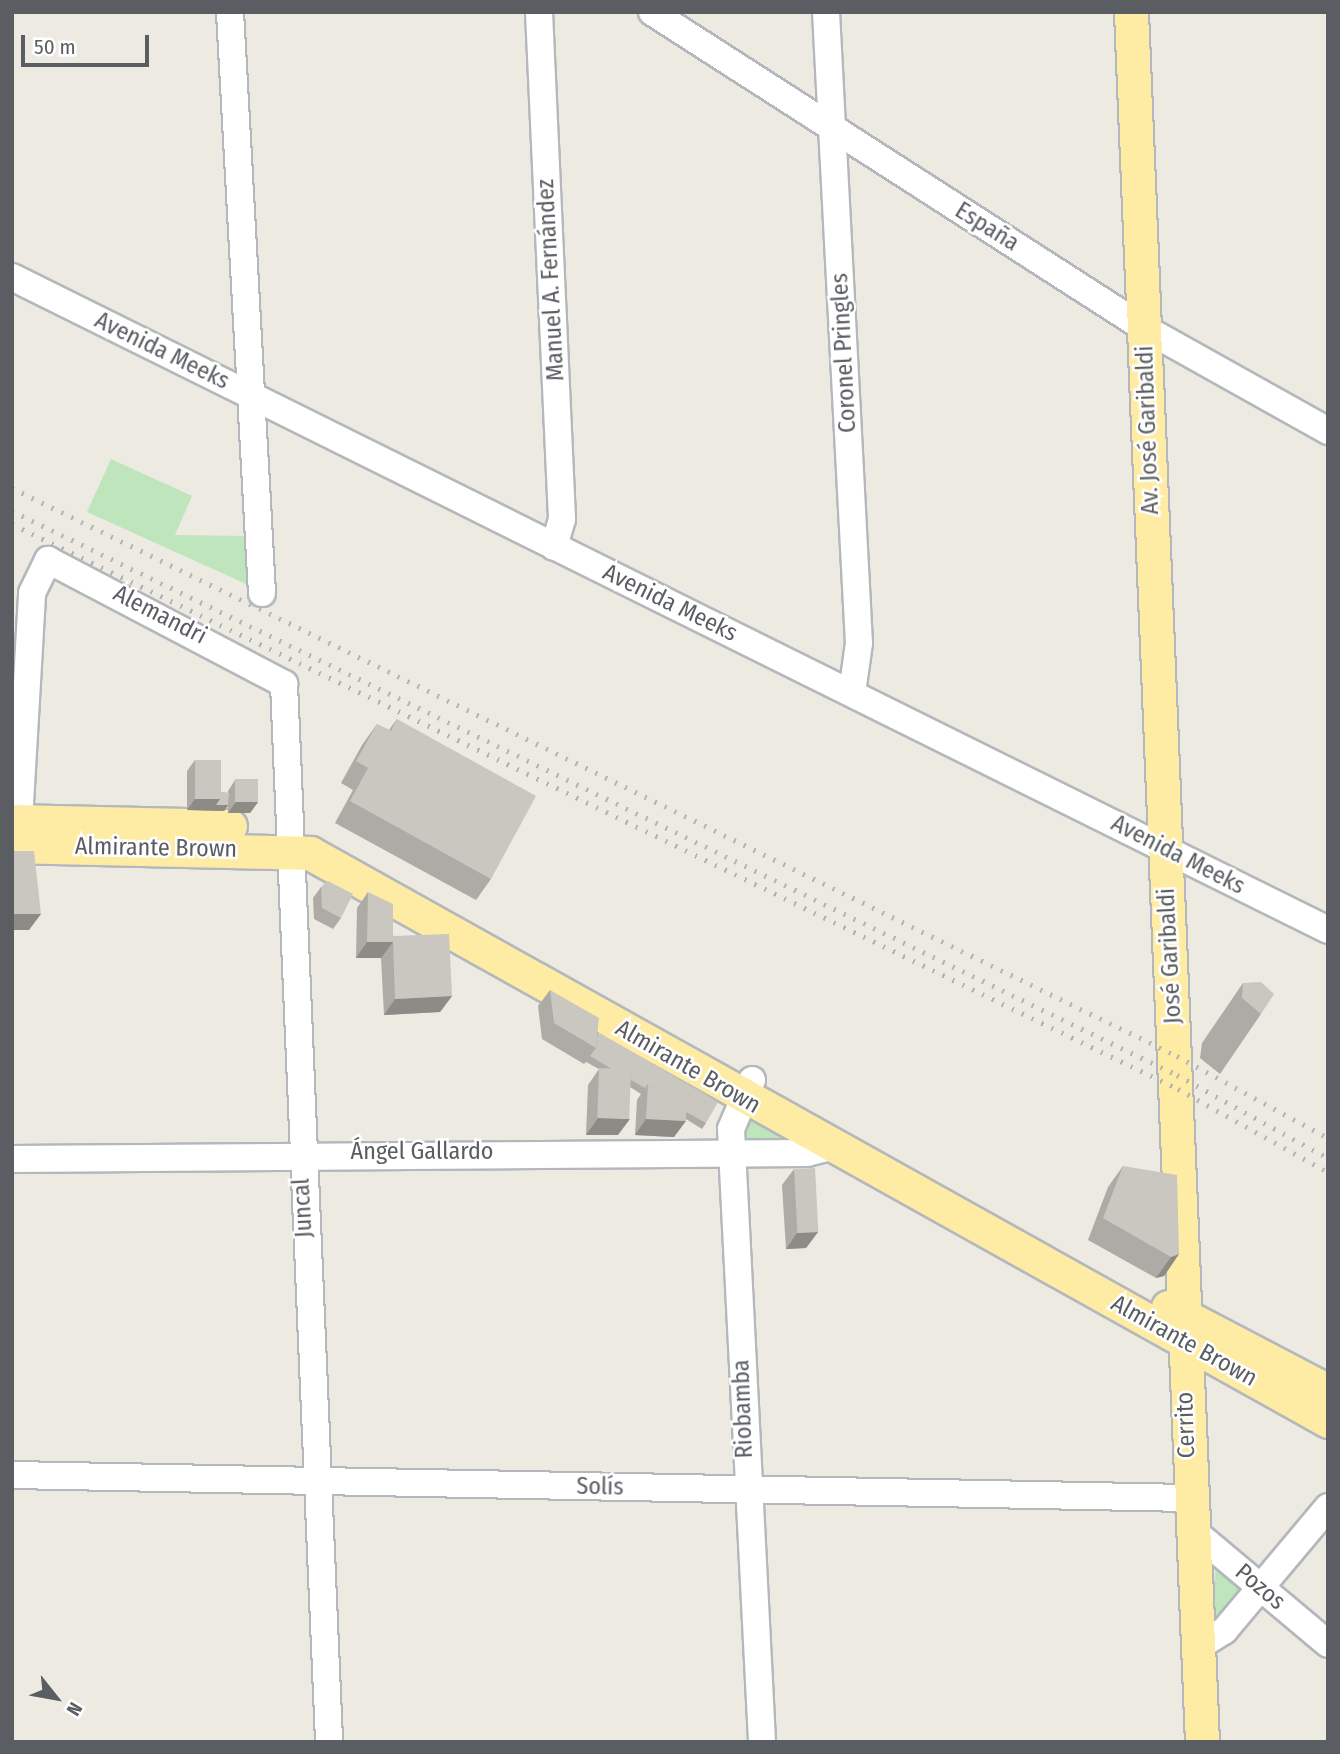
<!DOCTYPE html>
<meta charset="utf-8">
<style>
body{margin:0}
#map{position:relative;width:1340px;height:1754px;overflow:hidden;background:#edeae1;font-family:"Fira Sans Condensed",sans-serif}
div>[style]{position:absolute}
.green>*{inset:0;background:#bfe5bd}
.roads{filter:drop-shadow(2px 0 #b4b8bc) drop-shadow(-2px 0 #b4b8bc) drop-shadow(0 2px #b4b8bc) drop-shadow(0 -2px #b4b8bc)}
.minor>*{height:26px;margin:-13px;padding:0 13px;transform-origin:13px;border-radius:13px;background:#fff}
.major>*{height:33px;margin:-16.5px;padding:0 16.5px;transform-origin:16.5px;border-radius:16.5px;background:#ffeca4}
.rail>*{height:5px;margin-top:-2.5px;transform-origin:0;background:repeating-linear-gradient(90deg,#b2b3b3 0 2px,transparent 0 11px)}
.wall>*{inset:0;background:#aeaaa5}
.shaded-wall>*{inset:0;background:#8d8b86}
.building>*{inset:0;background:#cac6c0;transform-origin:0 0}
span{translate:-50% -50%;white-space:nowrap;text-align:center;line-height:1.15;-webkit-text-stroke:5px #fff;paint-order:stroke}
.street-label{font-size:24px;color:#5a5e62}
.frame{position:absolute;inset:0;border:14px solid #5a5e62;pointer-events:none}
.north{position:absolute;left:21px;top:1663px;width:70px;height:70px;-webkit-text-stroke:5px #fff;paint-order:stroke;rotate:121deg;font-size:19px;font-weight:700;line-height:28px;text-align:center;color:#5a5e62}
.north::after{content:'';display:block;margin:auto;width:24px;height:32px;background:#5a5e62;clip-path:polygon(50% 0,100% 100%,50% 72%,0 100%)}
.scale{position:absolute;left:21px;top:35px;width:128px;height:32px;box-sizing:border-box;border:4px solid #5a5e62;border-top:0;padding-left:9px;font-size:21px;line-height:24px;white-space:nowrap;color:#5a5e62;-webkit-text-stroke:5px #fff;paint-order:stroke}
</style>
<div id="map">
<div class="green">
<i style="clip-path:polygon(111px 459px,192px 496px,175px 535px,247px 536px,246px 584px,87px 512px)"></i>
<i style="clip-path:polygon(744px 1115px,788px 1138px,746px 1142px)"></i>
<i style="clip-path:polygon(1216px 1566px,1244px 1588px,1217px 1621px,1209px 1619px)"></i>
</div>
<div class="roads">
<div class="minor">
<i style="left:230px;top:12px;width:582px;rotate:86.85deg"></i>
<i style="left:539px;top:12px;width:508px;rotate:87.4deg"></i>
<i style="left:562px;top:519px;width:29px;rotate:106deg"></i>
<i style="left:652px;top:12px;width:585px;rotate:32.71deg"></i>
<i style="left:1144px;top:328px;width:211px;rotate:29.2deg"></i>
<i style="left:826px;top:12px;width:632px;rotate:87.01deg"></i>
<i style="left:859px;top:643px;width:50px;rotate:98deg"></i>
<i style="left:12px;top:277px;width:1469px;rotate:26.39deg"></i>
<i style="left:19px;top:821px;width:228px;rotate:-86.7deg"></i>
<i style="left:32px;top:593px;width:37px;rotate:-64deg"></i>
<i style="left:48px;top:560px;width:267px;rotate:27.7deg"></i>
<i style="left:284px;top:684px;width:1059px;rotate:87.56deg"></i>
<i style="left:752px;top:1080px;width:53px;rotate:113.2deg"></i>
<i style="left:731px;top:1129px;width:614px;rotate:87.1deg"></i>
<i style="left:12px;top:1159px;width:795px;rotate:-0.43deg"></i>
<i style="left:807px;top:1153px;width:25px;rotate:-14deg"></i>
<i style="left:12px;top:1475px;width:1176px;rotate:1.12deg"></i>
<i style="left:1191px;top:1529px;width:179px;rotate:40deg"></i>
<i style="left:1198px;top:1647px;width:31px;rotate:-32deg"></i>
<i style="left:1224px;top:1631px;width:162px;rotate:-50deg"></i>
</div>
<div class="major">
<i style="left:1131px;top:12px;width:1731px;rotate:87.65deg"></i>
<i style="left:12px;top:821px;width:218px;rotate:1.3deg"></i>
<i style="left:12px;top:846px;width:298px;rotate:1.3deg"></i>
<i style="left:310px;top:853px;width:1166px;rotate:29.16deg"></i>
<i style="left:1168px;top:1307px;width:181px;rotate:27.7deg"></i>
</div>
</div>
<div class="rail">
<i style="left:12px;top:488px;width:1296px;rotate:25.99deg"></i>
<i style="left:1177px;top:1056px;width:172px;rotate:28.5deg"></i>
<i style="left:12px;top:511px;width:1294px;rotate:25.83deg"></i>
<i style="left:1177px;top:1075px;width:172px;rotate:28.8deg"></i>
<i style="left:12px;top:524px;width:1296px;rotate:25.85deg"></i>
<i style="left:1178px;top:1089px;width:171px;rotate:29deg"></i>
</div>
<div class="wall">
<i style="clip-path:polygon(397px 719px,491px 879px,476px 900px,335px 823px,353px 790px,341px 783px,362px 745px,377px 724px,389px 730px)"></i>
<i style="clip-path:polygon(195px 760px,220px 792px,228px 793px,228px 791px,235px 780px,258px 802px,250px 813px,228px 813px,228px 806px,224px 811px,187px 810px,187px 771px)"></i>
<i style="clip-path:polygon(321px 887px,341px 918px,333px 929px,314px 919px,313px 898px)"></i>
<i style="clip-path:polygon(368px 892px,393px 936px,452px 996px,440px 1012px,384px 1015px,381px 958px,356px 958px,357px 908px)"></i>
<i style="clip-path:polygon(1243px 983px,1261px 1014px,1220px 1074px,1200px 1058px,1202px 1043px)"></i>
<i style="clip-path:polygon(550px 990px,598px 1032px,706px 1123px,702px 1129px,686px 1119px,674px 1137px,635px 1135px,637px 1100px,641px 1094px,630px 1087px,618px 1135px,586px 1135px,588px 1085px,599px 1069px,586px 1062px,584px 1064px,542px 1039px,538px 1006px)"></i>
<i style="clip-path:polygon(1123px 1166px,1179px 1254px,1164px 1276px,1156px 1278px,1088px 1240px,1108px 1187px)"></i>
<i style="clip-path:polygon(794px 1169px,818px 1232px,806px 1248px,786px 1249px,782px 1185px)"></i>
</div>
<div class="shaded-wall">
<i style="clip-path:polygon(195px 799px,220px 799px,228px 805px,224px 811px,187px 810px)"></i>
<i style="clip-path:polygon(236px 802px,258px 802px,250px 813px,228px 813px)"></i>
<i style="clip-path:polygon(12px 914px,41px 914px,29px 930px,12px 930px)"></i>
<i style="clip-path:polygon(367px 942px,393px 942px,381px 958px,356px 958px)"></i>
<i style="clip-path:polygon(452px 996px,440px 1012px,384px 1015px,395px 999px)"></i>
<i style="clip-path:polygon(598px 1118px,630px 1119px,618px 1135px,586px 1135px)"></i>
<i style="clip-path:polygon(646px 1119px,686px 1121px,674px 1137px,635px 1135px)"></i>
<i style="clip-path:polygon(818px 1232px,806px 1248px,786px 1249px,797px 1233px)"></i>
<i style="clip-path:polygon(1179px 1254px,1164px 1276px,1156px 1278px,1171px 1257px)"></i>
</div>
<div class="building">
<i style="clip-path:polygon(397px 719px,536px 796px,491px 879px,350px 801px,368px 768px,356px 761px,377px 724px,391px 731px)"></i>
<i style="left:195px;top:760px;width:26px;height:39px"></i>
<i style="left:258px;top:779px;width:23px;height:23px;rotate:90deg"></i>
<i style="clip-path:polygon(220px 792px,229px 793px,228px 805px,216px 805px,220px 799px)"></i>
<i style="clip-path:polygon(12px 851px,34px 851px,41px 914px,12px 914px)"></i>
<i style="clip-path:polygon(328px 881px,353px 894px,341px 918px,322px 908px,321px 887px)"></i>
<i style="clip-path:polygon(368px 892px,393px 904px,393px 936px,449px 934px,452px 996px,395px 999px,393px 942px,367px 942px)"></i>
<i style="clip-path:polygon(1261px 982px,1274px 994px,1261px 1014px,1242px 998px,1243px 983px)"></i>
<i style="clip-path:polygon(550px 990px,599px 1018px,596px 1048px,554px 1023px)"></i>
<i style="clip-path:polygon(598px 1032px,718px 1102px,706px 1123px,686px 1112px,686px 1107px,648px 1084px,645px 1088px,631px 1080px,631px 1069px,612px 1069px,590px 1056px,596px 1048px)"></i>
<i style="left:599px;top:1068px;width:32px;height:50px;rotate:2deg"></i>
<i style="clip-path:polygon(648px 1084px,686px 1107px,686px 1121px,646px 1119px)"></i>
<i style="clip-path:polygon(1123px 1166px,1177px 1175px,1179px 1254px,1171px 1257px,1103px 1218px)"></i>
<i style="left:815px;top:1168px;width:64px;height:21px;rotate:87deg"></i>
</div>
<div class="street-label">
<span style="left:987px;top:227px;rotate:32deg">España</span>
<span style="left:551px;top:280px;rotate:-93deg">Manuel A. Fernández</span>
<span style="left:162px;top:351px;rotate:26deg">Avenida Meeks</span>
<span style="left:844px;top:353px;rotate:-93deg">Coronel Pringles</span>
<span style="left:1148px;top:430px;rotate:-92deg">Av. José Garibaldi</span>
<span style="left:670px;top:603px;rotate:26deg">Avenida Meeks</span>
<span style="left:160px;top:615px;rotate:27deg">Alemandri</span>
<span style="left:156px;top:848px;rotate:1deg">Almirante Brown</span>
<span style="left:1178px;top:855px;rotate:27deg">Avenida Meeks</span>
<span style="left:1170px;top:956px;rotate:-93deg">José Garibaldi</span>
<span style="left:688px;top:1067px;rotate:30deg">Almirante Brown</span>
<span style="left:422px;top:1152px">Ángel Gallardo</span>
<span style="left:303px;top:1208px;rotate:-93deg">Juncal</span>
<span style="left:1184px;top:1341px;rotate:29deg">Almirante Brown</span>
<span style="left:743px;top:1409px;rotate:-92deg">Riobamba</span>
<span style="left:1186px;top:1425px;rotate:-92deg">Cerrito</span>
<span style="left:600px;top:1487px;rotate:1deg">Solís</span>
<span style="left:1260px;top:1587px;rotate:40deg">Pozos</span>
</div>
<div class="frame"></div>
<div class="north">N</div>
<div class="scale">50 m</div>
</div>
